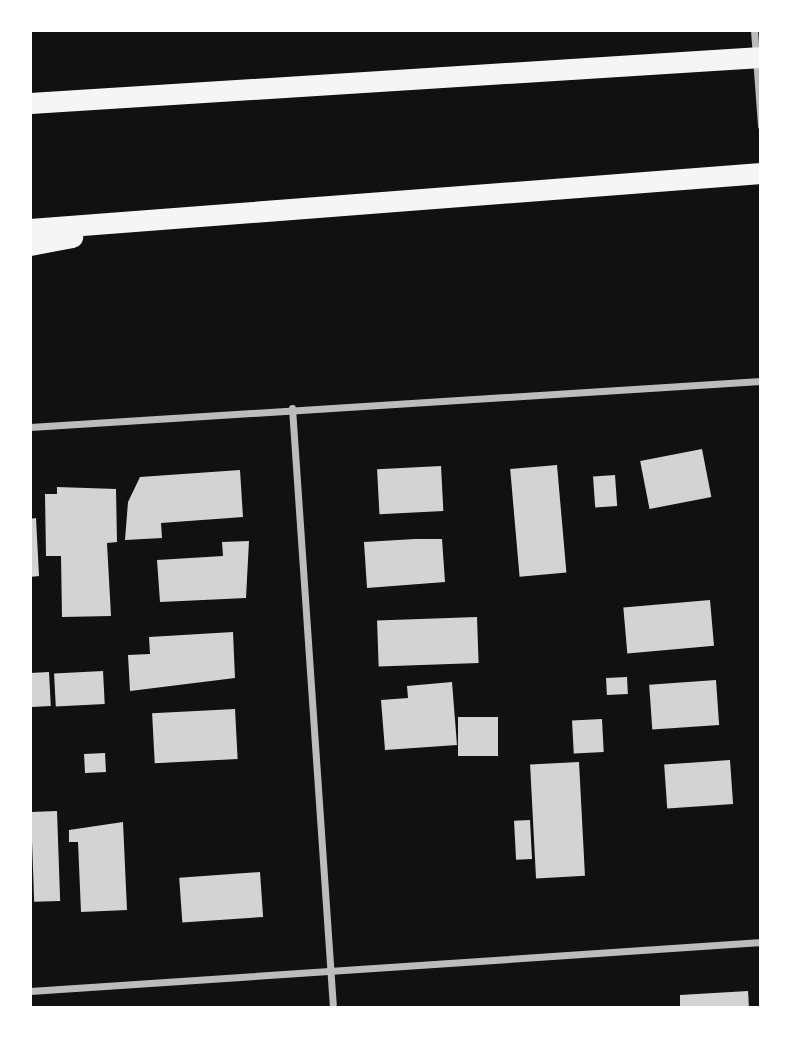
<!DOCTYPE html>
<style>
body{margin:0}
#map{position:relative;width:791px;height:1038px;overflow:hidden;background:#111;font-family:"Varela Round",sans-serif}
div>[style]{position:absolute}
.building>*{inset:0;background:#d3d3d3;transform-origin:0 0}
.minor>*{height:7px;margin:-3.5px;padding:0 3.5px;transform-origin:3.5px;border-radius:3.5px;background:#bcbcbc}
.motorway>*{height:21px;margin:-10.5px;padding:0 10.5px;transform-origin:10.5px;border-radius:10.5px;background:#f5f5f5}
span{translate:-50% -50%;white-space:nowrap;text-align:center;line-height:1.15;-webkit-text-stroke:5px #fff;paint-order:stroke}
.frame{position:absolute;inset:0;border:32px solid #fff;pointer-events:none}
</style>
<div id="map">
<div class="building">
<i style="left:702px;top:449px;width:49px;height:63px;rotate:79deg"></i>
<i style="left:557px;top:465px;width:108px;height:47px;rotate:85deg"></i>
<i style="left:441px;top:466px;width:45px;height:64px;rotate:87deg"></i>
<i style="clip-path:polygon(240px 470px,243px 517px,161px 523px,162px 538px,125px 540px,128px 502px,140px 477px)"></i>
<i style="left:615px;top:475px;width:31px;height:22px;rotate:86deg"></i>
<i style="clip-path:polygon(57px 487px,116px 489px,117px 542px,107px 543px,111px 616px,62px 617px,61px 556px,46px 556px,45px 494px,57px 494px)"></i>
<i style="clip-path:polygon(36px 518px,39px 576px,30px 577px,30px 519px)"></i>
<i style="clip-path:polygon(415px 539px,442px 539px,445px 582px,367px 588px,364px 542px)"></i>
<i style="clip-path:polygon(249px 541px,246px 598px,160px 602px,157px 560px,223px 556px,222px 542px)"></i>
<i style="left:710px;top:600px;width:46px;height:87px;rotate:85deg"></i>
<i style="left:477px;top:617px;width:46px;height:100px;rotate:88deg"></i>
<i style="clip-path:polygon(233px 632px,235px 678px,130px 691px,128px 655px,150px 654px,149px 637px)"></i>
<i style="left:103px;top:671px;width:33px;height:49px;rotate:87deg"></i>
<i style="left:49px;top:672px;width:34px;height:19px;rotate:87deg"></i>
<i style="left:627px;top:677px;width:17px;height:21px;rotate:87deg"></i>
<i style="left:716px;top:680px;width:45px;height:67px;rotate:86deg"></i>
<i style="clip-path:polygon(452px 682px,457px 745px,385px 750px,381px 700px,408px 698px,407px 686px)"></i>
<i style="left:235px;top:709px;width:50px;height:83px;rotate:87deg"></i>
<i style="left:458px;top:717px;width:40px;height:39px"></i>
<i style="left:602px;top:719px;width:33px;height:30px;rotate:87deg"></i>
<i style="left:105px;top:753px;width:19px;height:21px;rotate:87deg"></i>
<i style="left:730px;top:760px;width:44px;height:66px;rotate:86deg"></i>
<i style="left:579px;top:762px;width:114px;height:49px;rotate:87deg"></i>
<i style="left:57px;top:811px;width:90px;height:26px;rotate:88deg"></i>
<i style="left:530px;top:820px;width:39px;height:16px;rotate:87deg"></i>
<i style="clip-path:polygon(123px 822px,127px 910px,81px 912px,78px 842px,69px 842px,69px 830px)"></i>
<i style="left:260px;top:872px;width:45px;height:81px;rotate:86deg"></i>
<i style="clip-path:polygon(748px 991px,749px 1008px,680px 1008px,680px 995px)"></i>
</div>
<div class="minor">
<i style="left:754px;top:30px;width:96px;rotate:85.8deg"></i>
<i style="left:292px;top:408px;width:601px;rotate:86.09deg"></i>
<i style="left:30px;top:427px;width:732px;rotate:-3.6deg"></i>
<i style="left:30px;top:991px;width:733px;rotate:-3.83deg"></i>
</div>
<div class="motorway">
<i style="left:30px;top:103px;width:732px;rotate:-3.6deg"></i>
<i style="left:30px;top:229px;width:733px;rotate:-4.38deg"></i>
<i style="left:30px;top:245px;width:43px;rotate:-10.8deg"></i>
</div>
<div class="frame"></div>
</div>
